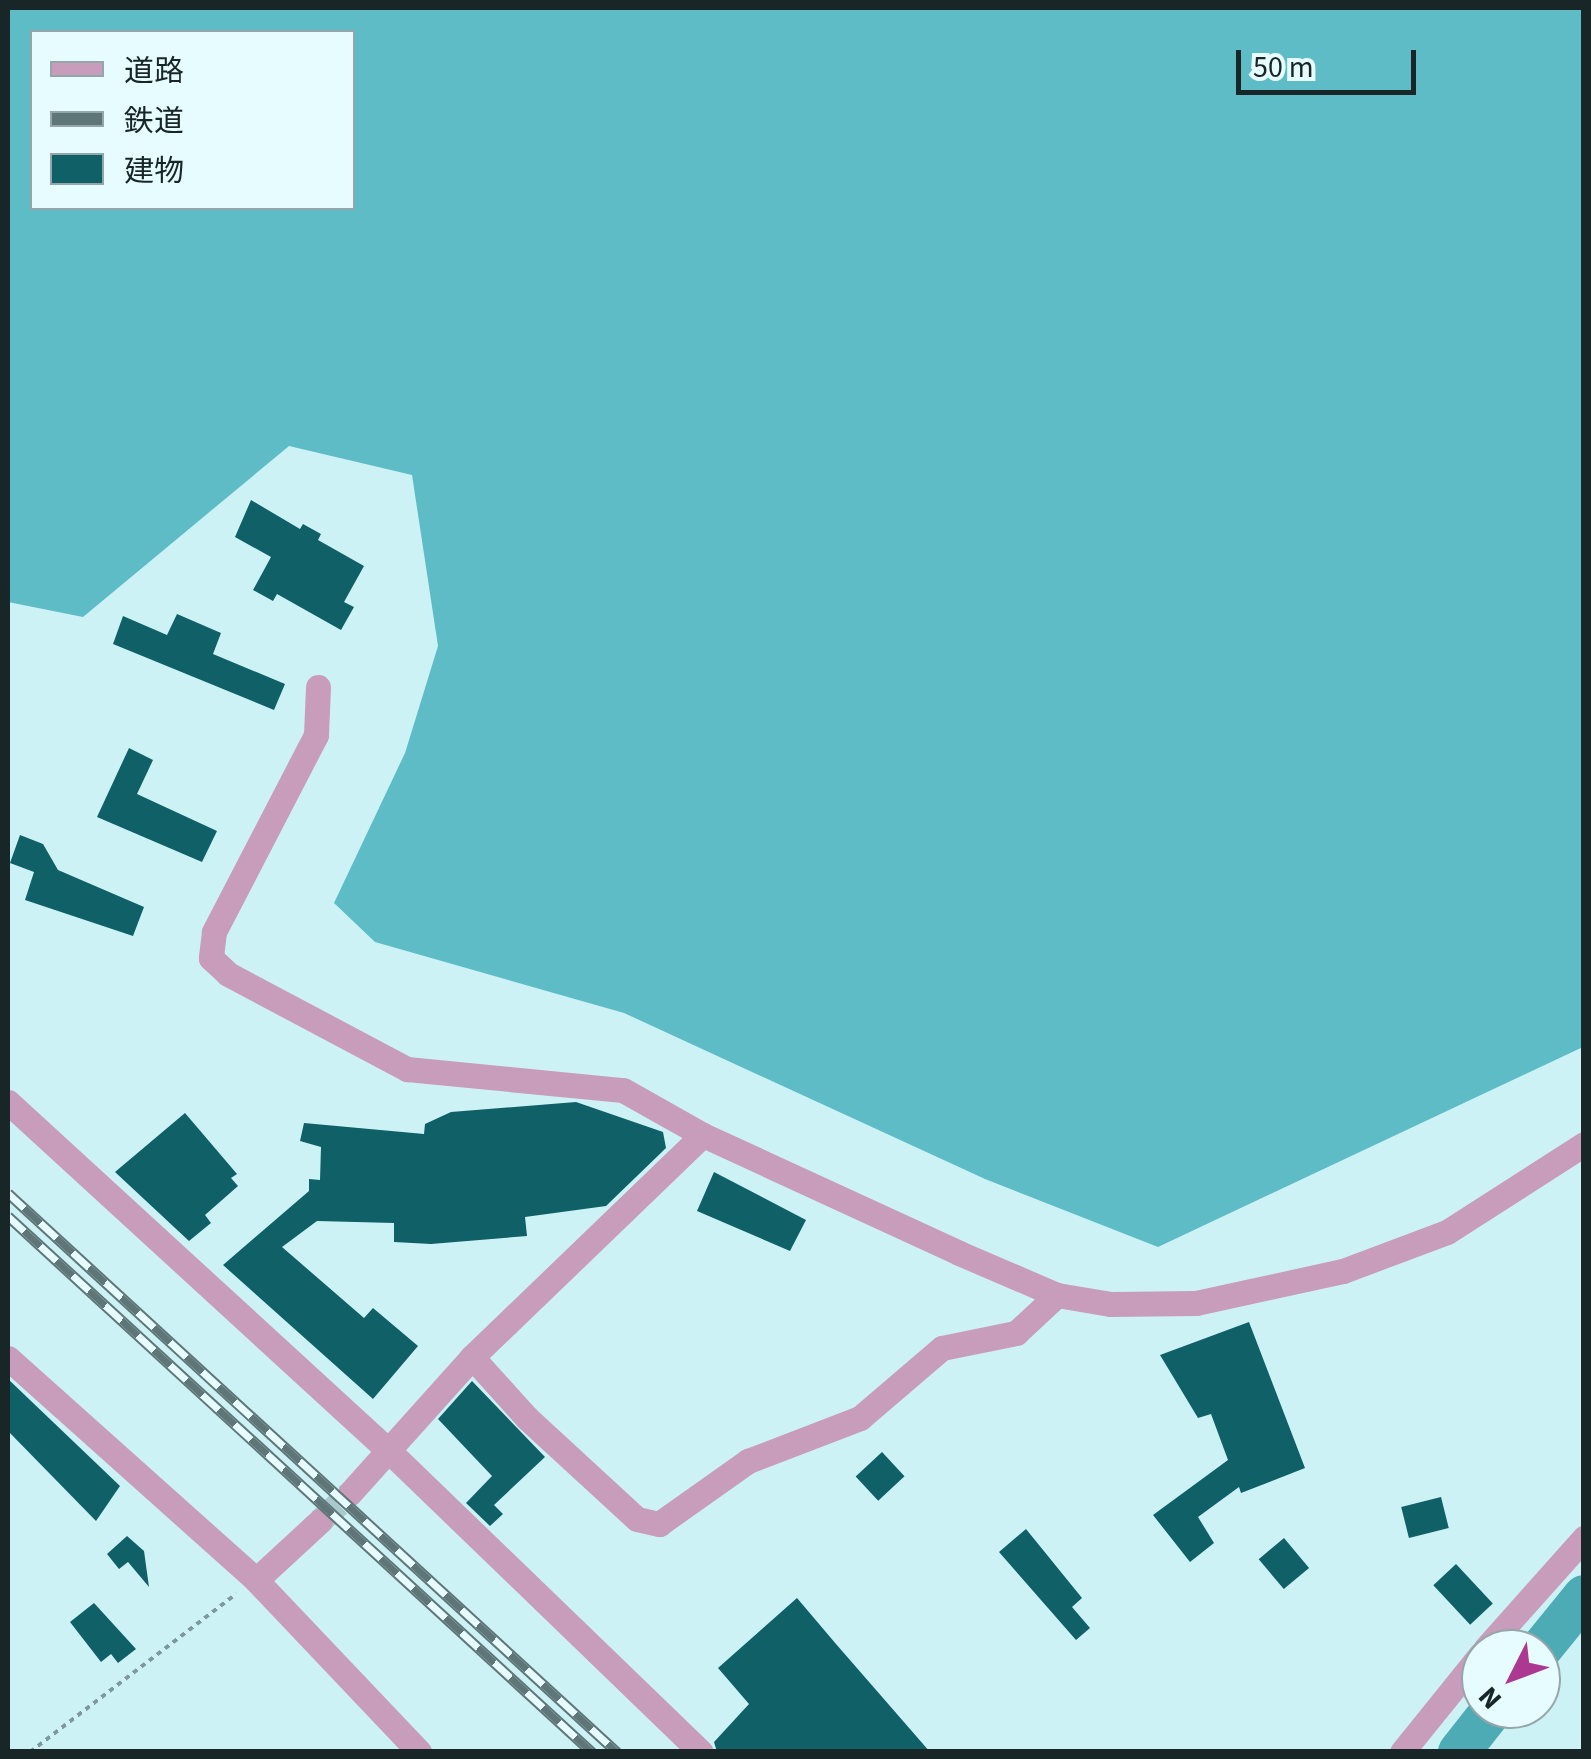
<!DOCTYPE html>
<meta charset="utf-8">
<style>
body{margin:0}
#map{position:relative;width:1591px;height:1759px;overflow:hidden;background:#cdf2f6;font-family:"Source Sans 3","Noto Sans JP",sans-serif}
div>[style]{position:absolute}
.forest>*{inset:0;background:#5ebcc6}
.river>*{height:42px;margin:-21px;padding:0 21px;transform-origin:21px;border-radius:21px;background:#4cabb5}
.building>*{inset:0;background:#0f6067;transform-origin:0 0}
.minor-tunnel>*{height:25px;margin-top:-12.5px;transform-origin:0;background:repeating-linear-gradient(90deg,#a9c9cd 0 25px,transparent 0 37px)}
.path>*{height:4px;margin-top:-2px;transform-origin:0;background:repeating-linear-gradient(90deg,#7e989b 0 5px,transparent 0 10px)}
.minor>*{height:25px;margin:-12.5px;padding:0 12.5px;transform-origin:12.5px;border-radius:12.5px;background:#c89cbb}
.rail>*{height:11px;margin-top:-5.5px;transform-origin:0;background:repeating-linear-gradient(90deg,#e6fcff 0 22px,#5f7679 0 44px);box-sizing:border-box;border-block:2px solid #5f7679}
span{translate:-50% -50%;white-space:nowrap;text-align:center;line-height:1.15;-webkit-text-stroke:10px #e6fcff;paint-order:stroke}
.frame{position:absolute;inset:0;border:10px solid #182627;pointer-events:none}
.legend{position:absolute;left:30px;top:30px;width:325px;height:180px;box-sizing:border-box;background:#e6fcff;border:2px solid #94a6a9;margin:0;padding:12px 18px;list-style:none;font-size:30px;color:#182627}
.legend li{display:flex;align-items:center;gap:20px;height:50px}
.legend b{width:50px;border:2px solid #94a6a9}
.north{position:absolute;left:1461px;top:1629px;width:100px;height:100px;box-sizing:border-box;background:#e6fcff;border:2px solid #94a6a9;border-radius:50%;rotate:228deg;font-size:28px;font-weight:700;line-height:40px;text-align:center;color:#182627}
.north::after{content:'';display:block;margin:auto;width:35px;height:45px;background:#ac3892;clip-path:polygon(50% 0,100% 100%,50% 72%,0 100%)}
.scale{position:absolute;left:1236px;top:50px;width:180px;height:45px;box-sizing:border-box;border:5px solid #182627;border-top:0;padding-left:12px;font-size:30px;line-height:35px;white-space:nowrap;color:#182627;-webkit-text-stroke:8px #e6fcff;paint-order:stroke}
</style>
<div id="map">
<div class="forest">
<i style="clip-path:polygon(evenodd,8px 8px,1583px 8px,1583px 1047px,1158px 1247px,985px 1179px,624px 1013px,375px 942px,334px 903px,405px 753px,438px 646px,412px 475px,289px 446px,83px 617px,8px 602px,8px 8px,32px 32px,352px 32px,352px 208px,32px 208px,32px 32px)"></i>
</div>
<div class="river">
<i style="left:1541px;top:1649px;width:68px;rotate:-50.9deg"></i>
<i style="left:1459px;top:1752px;width:55px;rotate:-51.7deg"></i>
</div>
<div class="building">
<i style="clip-path:polygon(251px 500px,300px 529px,303px 524px,321px 534px,318px 540px,364px 566px,344px 602px,354px 607px,341px 630px,277px 594px,273px 601px,253px 590px,271px 557px,235px 537px)"></i>
<i style="clip-path:polygon(177px 614px,221px 633px,213px 654px,285px 684px,274px 710px,113px 644px,123px 616px,167px 635px)"></i>
<i style="clip-path:polygon(129px 748px,153px 760px,137px 794px,217px 831px,202px 862px,97px 817px)"></i>
<i style="clip-path:polygon(20px 835px,43px 844px,58px 870px,144px 907px,133px 936px,25px 900px,34px 872px,10px 863px)"></i>
<i style="clip-path:polygon(576px 1102px,663px 1132px,666px 1148px,606px 1206px,525px 1217px,527px 1236px,431px 1244px,394px 1242px,394px 1223px,317px 1221px,282px 1247px,364px 1318px,373px 1308px,418px 1346px,373px 1399px,223px 1265px,309px 1191px,309px 1179px,320px 1180px,321px 1147px,300px 1141px,304px 1123px,424px 1134px,425px 1124px,451px 1112px)"></i>
<i style="clip-path:polygon(185px 1113px,237px 1174px,231px 1178px,238px 1186px,205px 1215px,211px 1223px,189px 1241px,115px 1172px)"></i>
<i style="clip-path:polygon(714px 1172px,806px 1220px,790px 1251px,697px 1211px)"></i>
<i style="clip-path:polygon(1249px 1322px,1305px 1468px,1241px 1493px,1239px 1487px,1198px 1517px,1214px 1543px,1190px 1562px,1153px 1515px,1228px 1460px,1211px 1414px,1198px 1418px,1160px 1355px)"></i>
<i style="clip-path:polygon(8px 1379px,120px 1486px,96px 1521px,8px 1431px)"></i>
<i style="clip-path:polygon(472px 1381px,545px 1457px,494px 1505px,503px 1514px,490px 1526px,466px 1503px,492px 1476px,438px 1419px)"></i>
<i style="left:882px;top:1452px;width:33px;height:36px;rotate:47deg"></i>
<i style="left:1441px;top:1497px;width:32px;height:41px;rotate:76deg"></i>
<i style="clip-path:polygon(1026px 1529px,1082px 1598px,1072px 1607px,1090px 1628px,1076px 1640px,999px 1552px)"></i>
<i style="clip-path:polygon(127px 1536px,144px 1551px,149px 1587px,128px 1562px,119px 1569px,107px 1554px)"></i>
<i style="left:1284px;top:1538px;width:39px;height:33px;rotate:50deg"></i>
<i style="left:1456px;top:1564px;width:54px;height:31px;rotate:47deg"></i>
<i style="clip-path:polygon(797px 1598px,836px 1644px,930px 1752px,717px 1752px,714px 1742px,749px 1704px,718px 1668px)"></i>
<i style="clip-path:polygon(94px 1603px,136px 1649px,118px 1663px,111px 1654px,101px 1662px,70px 1622px)"></i>
</div>
<div class="minor-tunnel">
<i style="left:320px;top:1521px;width:41px;rotate:-43deg"></i>
</div>
<div class="path">
<i style="left:30px;top:1752px;width:260px;rotate:-37.5deg"></i>
</div>
<div class="minor">
<i style="left:318px;top:687px;width:48px;rotate:92.4deg"></i>
<i style="left:316px;top:735px;width:222px;rotate:117.4deg"></i>
<i style="left:214px;top:932px;width:26px;rotate:97deg"></i>
<i style="left:211px;top:958px;width:23px;rotate:43deg"></i>
<i style="left:228px;top:974px;width:203px;rotate:28deg"></i>
<i style="left:407px;top:1069px;width:217px;rotate:5.6deg"></i>
<i style="left:623px;top:1090px;width:92px;rotate:29.4deg"></i>
<i style="left:703px;top:1135px;width:282px;rotate:24.7deg"></i>
<i style="left:959px;top:1253px;width:107px;rotate:23.2deg"></i>
<i style="left:1057px;top:1295px;width:55px;rotate:9.5deg"></i>
<i style="left:1111px;top:1304px;width:85px;rotate:-0.7deg"></i>
<i style="left:1196px;top:1303px;width:150px;rotate:-12.3deg"></i>
<i style="left:1343px;top:1271px;width:111px;rotate:-20.6deg"></i>
<i style="left:1447px;top:1232px;width:163px;rotate:-32.7deg"></i>
<i style="left:8px;top:1102px;width:518px;rotate:42.5deg"></i>
<i style="left:390px;top:1452px;width:432px;rotate:44deg"></i>
<i style="left:472px;top:1357px;width:82px;rotate:48deg"></i>
<i style="left:527px;top:1418px;width:149px;rotate:42.6deg"></i>
<i style="left:637px;top:1519px;width:23px;rotate:13deg"></i>
<i style="left:659px;top:1524px;width:109px;rotate:-35.3deg"></i>
<i style="left:748px;top:1461px;width:120px;rotate:-21deg"></i>
<i style="left:860px;top:1418px;width:108px;rotate:-40.5deg"></i>
<i style="left:942px;top:1348px;width:76px;rotate:-11.5deg"></i>
<i style="left:1016px;top:1333px;width:56px;rotate:-42.8deg"></i>
<i style="left:8px;top:1358px;width:333px;rotate:41.8deg"></i>
<i style="left:256px;top:1580px;width:237px;rotate:46.5deg"></i>
<i style="left:350px;top:1493px;width:183px;rotate:-48.1deg"></i>
<i style="left:472px;top:1357px;width:320px;rotate:-43.9deg"></i>
<i style="left:256px;top:1580px;width:87px;rotate:-42.7deg"></i>
<i style="left:1485px;top:1649px;width:149px;rotate:-48.3deg"></i>
<i style="left:1402px;top:1752px;width:126px;rotate:-51.1deg"></i>
</div>
<div class="rail">
<i style="left:8px;top:1193px;width:827px;rotate:42.55deg"></i>
<i style="left:8px;top:1216px;width:793px;rotate:42.55deg"></i>
</div>
<div class="frame"></div>
<ul class="legend">
<li><b style="height:12px;background:#c89cbb"></b>道路</li>
<li><b style="height:12px;background:#5f7679"></b>鉄道</li>
<li><b style="height:28px;background:#0f6067"></b>建物</li>
</ul>
<div class="north">N</div>
<div class="scale">50 m</div>
</div>
